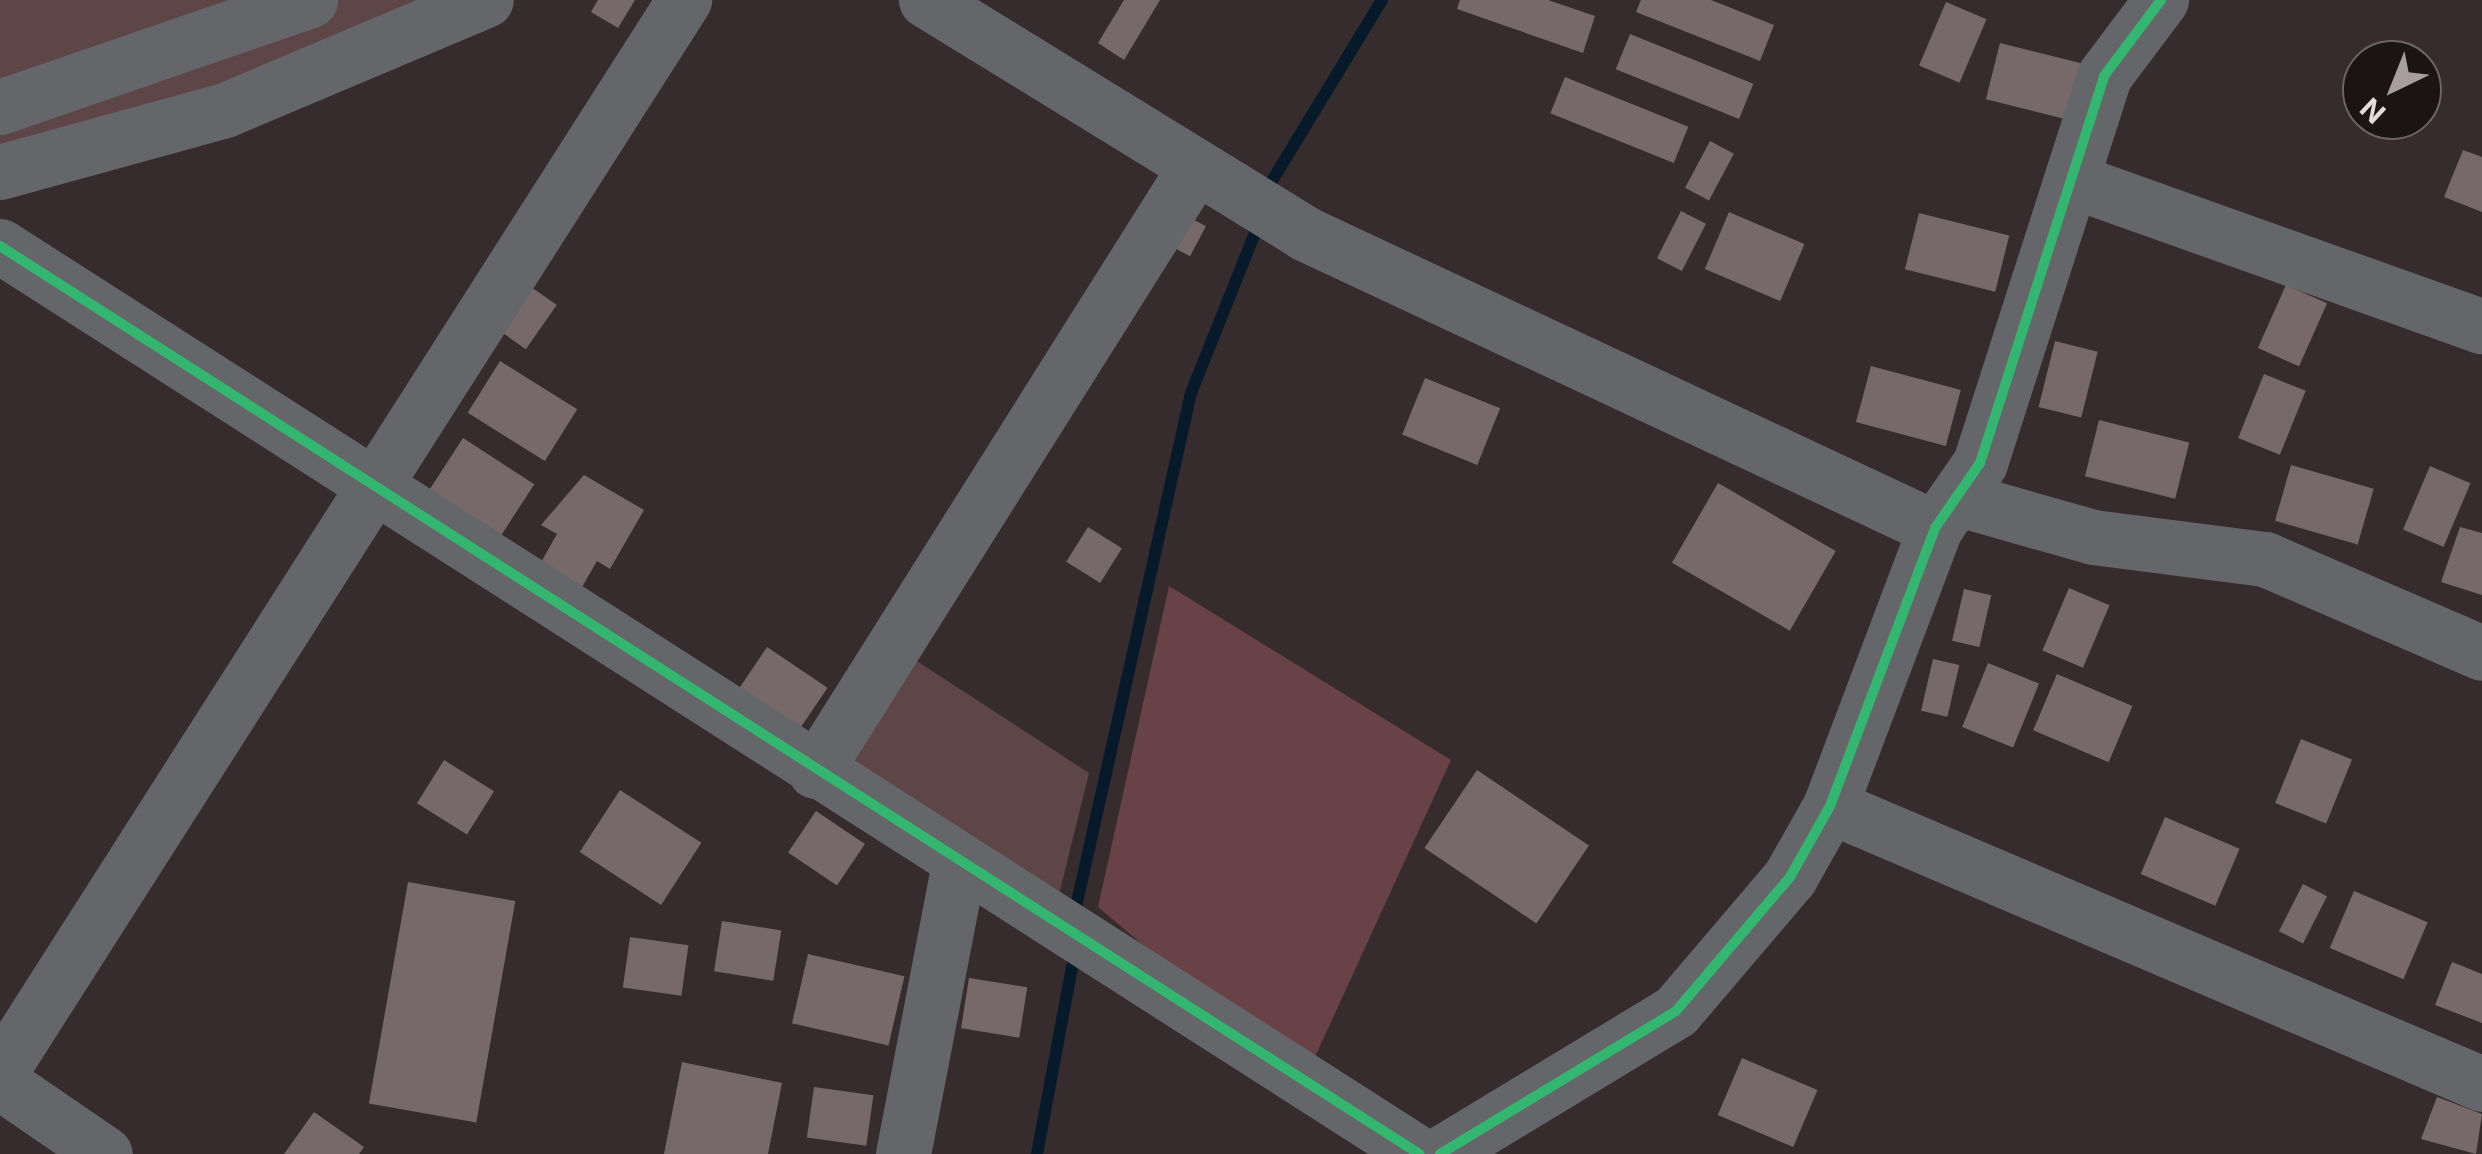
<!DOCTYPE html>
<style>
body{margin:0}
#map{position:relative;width:2482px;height:1154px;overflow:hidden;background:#362c2e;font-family:Inter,sans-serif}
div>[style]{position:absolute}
.green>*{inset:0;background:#5e4547}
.forest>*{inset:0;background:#684246}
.stream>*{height:12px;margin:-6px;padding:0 6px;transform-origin:6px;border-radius:6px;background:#061a29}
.building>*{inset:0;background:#77696a;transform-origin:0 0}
.minor>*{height:55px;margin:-27.5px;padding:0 27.5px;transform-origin:27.5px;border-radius:27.5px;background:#65666a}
.cycleway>*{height:10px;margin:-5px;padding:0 5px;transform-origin:5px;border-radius:5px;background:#33b770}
span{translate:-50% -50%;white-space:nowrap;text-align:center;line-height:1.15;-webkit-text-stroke:10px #1b1414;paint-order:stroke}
.north{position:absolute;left:2342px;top:40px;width:100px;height:100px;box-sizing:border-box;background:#1b1414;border:2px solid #6c6464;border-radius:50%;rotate:223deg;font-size:28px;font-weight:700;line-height:40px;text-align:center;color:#e6dbdb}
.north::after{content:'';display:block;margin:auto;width:35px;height:45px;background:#a89e9e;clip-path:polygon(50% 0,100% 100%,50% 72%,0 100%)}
</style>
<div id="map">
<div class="green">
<i style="clip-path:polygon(0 0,479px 0,0 159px)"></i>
<i style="clip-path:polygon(906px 654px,1089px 773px,1059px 895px,845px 762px)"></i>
</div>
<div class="forest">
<i style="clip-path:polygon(1169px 586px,1451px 760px,1304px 1081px,1098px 907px)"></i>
</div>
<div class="stream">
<i style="left:1264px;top:194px;width:227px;rotate:-58.7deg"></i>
<i style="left:1074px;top:916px;width:536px;rotate:-77.39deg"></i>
<i style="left:1191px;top:393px;width:183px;rotate:-68.2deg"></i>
<i style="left:1037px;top:1154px;width:208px;rotate:-79.4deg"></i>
</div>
<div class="building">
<i style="clip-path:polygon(598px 0,635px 0,618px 28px,591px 12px)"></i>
<i style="clip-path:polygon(1124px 0,1160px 0,1124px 60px,1098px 43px)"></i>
<i style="clip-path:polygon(1460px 0,1548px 0,1595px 16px,1583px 53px,1457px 9px)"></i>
<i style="clip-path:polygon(1641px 0,1711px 0,1774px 25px,1760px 61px,1636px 12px)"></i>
<i style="left:1946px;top:2px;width:44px;height:69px;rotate:23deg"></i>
<i style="left:1630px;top:34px;width:133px;height:38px;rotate:22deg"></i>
<i style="left:2000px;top:43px;width:92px;height:58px;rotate:14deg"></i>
<i style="left:1565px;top:77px;width:133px;height:39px;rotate:22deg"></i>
<i style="left:1710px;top:141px;width:27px;height:53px;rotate:28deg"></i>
<i style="clip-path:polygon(2463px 150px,2482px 157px,2482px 212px,2444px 197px)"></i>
<i style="left:1681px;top:211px;width:28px;height:53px;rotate:27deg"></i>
<i style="left:1729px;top:212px;width:82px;height:62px;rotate:23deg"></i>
<i style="left:1919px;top:213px;width:93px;height:58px;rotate:14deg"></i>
<i style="left:1183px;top:214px;width:26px;height:34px;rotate:28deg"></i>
<i style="left:524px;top:282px;width:40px;height:54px;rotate:35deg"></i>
<i style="left:2286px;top:285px;width:45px;height:69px;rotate:24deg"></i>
<i style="left:2055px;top:341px;width:44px;height:68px;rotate:14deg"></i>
<i style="left:500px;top:361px;width:91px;height:61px;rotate:32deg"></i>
<i style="left:1871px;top:366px;width:93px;height:58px;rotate:15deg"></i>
<i style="left:2264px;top:374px;width:45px;height:69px;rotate:22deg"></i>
<i style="left:1425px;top:378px;width:81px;height:61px;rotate:22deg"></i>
<i style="left:2099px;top:420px;width:93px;height:58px;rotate:14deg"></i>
<i style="left:463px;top:438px;width:85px;height:64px;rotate:33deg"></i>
<i style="left:2291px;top:465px;width:86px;height:58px;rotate:16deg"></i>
<i style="left:2430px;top:466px;width:44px;height:69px;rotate:23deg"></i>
<i style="clip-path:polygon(584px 475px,644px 510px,610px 569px,597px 561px,582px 587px,540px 564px,557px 534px,541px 525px)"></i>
<i style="left:1718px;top:483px;width:136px;height:92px;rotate:30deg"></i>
<i style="left:1088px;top:527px;width:40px;height:41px;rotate:32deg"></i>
<i style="clip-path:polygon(2460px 527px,2482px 533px,2482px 595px,2441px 582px)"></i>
<i style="left:2069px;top:588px;width:44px;height:68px;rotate:23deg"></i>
<i style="left:1964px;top:589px;width:28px;height:53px;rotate:13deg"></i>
<i style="left:767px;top:647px;width:73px;height:60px;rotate:34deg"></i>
<i style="left:1933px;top:659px;width:27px;height:53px;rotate:13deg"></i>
<i style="left:1988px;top:663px;width:55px;height:69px;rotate:22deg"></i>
<i style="left:2057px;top:674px;width:82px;height:61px;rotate:23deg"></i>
<i style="left:2301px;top:739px;width:55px;height:69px;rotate:22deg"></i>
<i style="left:444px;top:760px;width:59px;height:51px;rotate:32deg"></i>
<i style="left:1477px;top:770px;width:135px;height:94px;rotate:34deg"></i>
<i style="left:620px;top:790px;width:97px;height:74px;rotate:33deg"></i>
<i style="left:816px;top:811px;width:59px;height:50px;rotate:34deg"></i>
<i style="left:2165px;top:817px;width:81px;height:62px;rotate:23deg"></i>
<i style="left:408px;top:882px;width:109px;height:225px;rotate:10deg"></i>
<i style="left:2303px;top:884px;width:27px;height:53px;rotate:27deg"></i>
<i style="left:2354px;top:891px;width:80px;height:62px;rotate:23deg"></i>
<i style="left:722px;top:921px;width:60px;height:51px;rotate:9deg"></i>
<i style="left:630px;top:937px;width:59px;height:51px;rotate:8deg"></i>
<i style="left:808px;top:954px;width:99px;height:71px;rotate:13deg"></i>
<i style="clip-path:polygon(2452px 962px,2482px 974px,2482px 1023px,2435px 1005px)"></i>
<i style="left:969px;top:978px;width:59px;height:51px;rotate:9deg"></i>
<i style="left:1742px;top:1058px;width:82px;height:62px;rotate:23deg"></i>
<i style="clip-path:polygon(682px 1062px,782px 1083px,768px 1154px,664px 1154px)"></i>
<i style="left:814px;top:1087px;width:60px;height:51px;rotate:8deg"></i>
<i style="clip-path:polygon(2437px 1097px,2482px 1114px,2476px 1154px,2421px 1139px)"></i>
<i style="clip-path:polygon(314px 1112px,364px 1147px,359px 1154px,284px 1154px)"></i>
</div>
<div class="minor">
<i style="left:926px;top:0;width:444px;rotate:31.6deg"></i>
<i style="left:1304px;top:233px;width:697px;rotate:25.06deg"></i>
<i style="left:0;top:107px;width:328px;rotate:-19deg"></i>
<i style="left:0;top:172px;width:233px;rotate:-15.4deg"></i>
<i style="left:225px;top:110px;width:283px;rotate:-22.9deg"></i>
<i style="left:2071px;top:180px;width:436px;rotate:19.6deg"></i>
<i style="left:0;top:246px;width:1685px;rotate:32.61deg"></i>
<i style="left:1956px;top:498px;width:142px;rotate:15.9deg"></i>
<i style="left:2093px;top:537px;width:173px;rotate:7.3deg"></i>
<i style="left:2265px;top:559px;width:236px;rotate:23.4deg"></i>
<i style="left:815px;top:771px;width:711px;rotate:-57.81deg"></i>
<i style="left:1830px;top:806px;width:709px;rotate:23.09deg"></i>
<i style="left:0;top:1072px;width:1272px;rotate:-57.46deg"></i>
<i style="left:0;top:1082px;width:127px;rotate:34.4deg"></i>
<i style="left:903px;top:1154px;width:297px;rotate:-79.1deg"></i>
<i style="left:1440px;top:1154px;width:276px;rotate:-31.2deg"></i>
<i style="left:1676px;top:1011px;width:176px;rotate:-49.6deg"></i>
<i style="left:1790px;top:877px;width:81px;rotate:-60.6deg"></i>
<i style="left:1830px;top:806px;width:297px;rotate:-69.3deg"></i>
<i style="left:1935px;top:528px;width:79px;rotate:-55.3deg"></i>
<i style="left:1980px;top:463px;width:406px;rotate:-72.2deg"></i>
<i style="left:2104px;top:76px;width:95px;rotate:-53.1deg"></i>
</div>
<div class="cycleway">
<i style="left:0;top:246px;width:1685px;rotate:32.61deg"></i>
<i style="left:1440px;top:1154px;width:276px;rotate:-31.2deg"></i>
<i style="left:1676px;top:1011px;width:176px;rotate:-49.6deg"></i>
<i style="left:1790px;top:877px;width:81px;rotate:-60.6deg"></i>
<i style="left:1830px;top:806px;width:297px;rotate:-69.3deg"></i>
<i style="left:1935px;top:528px;width:79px;rotate:-55.3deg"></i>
<i style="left:1980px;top:463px;width:406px;rotate:-72.2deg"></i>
<i style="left:2104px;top:76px;width:95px;rotate:-53.1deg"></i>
</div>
<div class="north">N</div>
</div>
